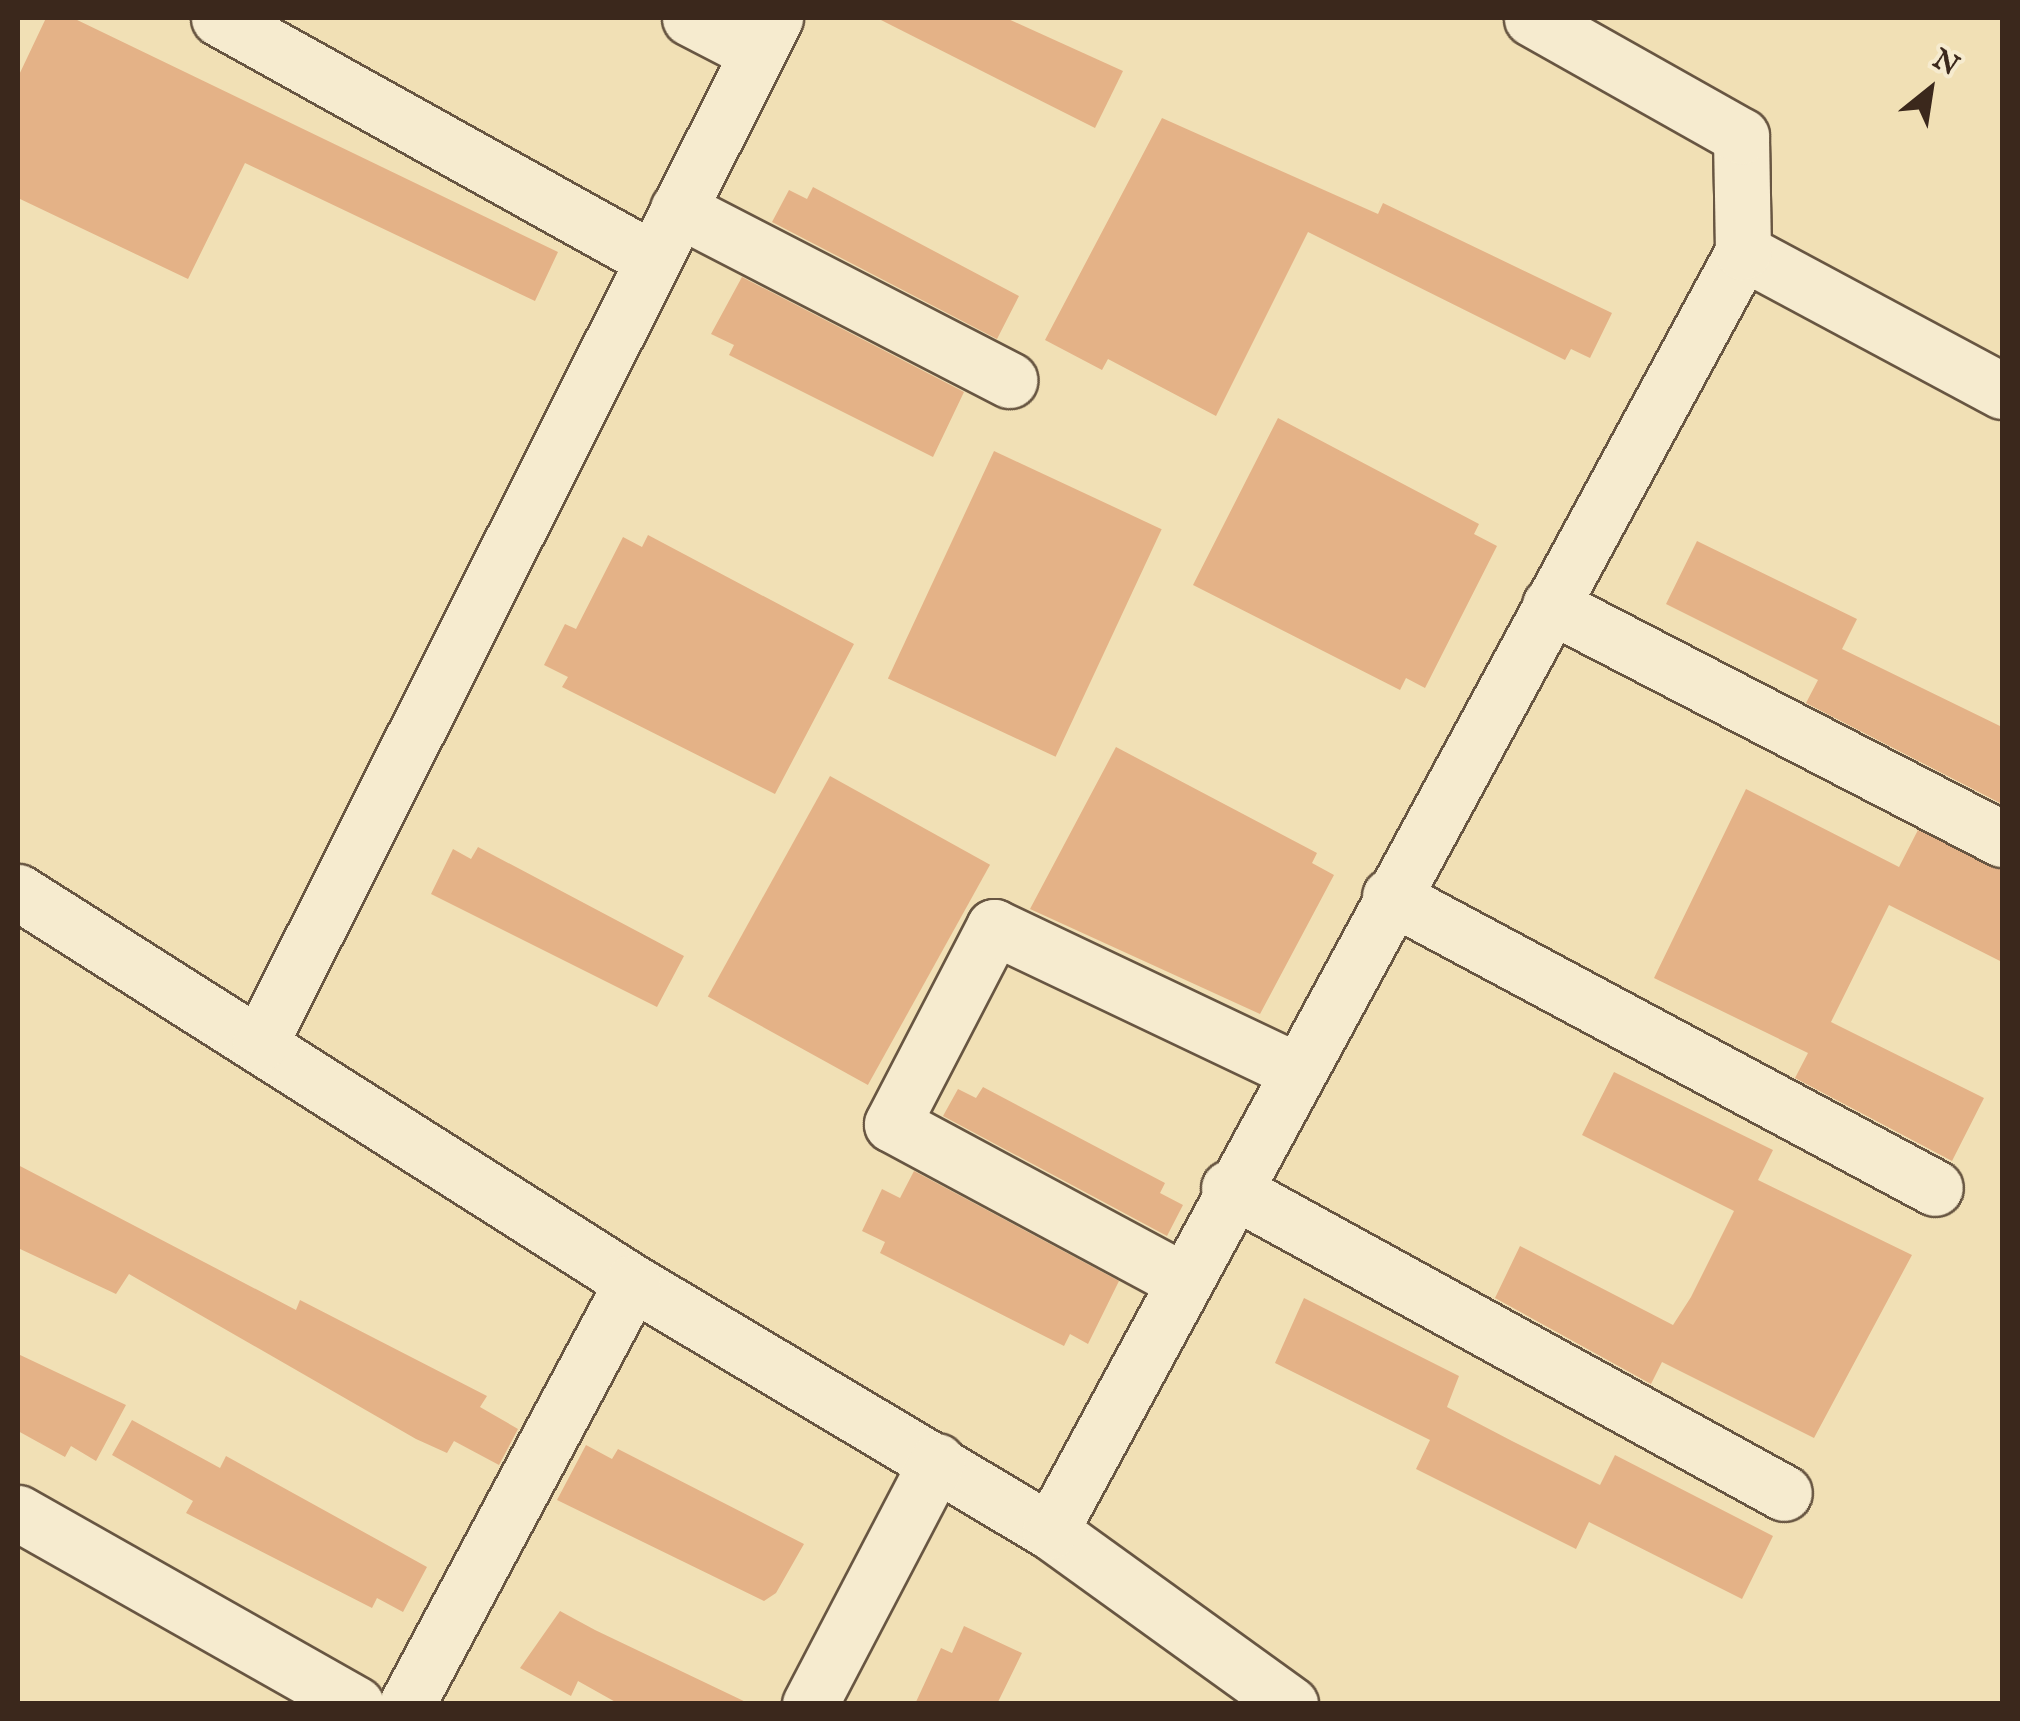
<!DOCTYPE html>
<style>
body{margin:0}
#map{position:relative;width:2020px;height:1721px;overflow:hidden;background:#f1e0b5;font-family:"IM FELL English",serif}
div>[style]{position:absolute}
.building>*{inset:0;background:#e4b287;transform-origin:0 0}
.roads{filter:drop-shadow(2px 0 #685642) drop-shadow(-2px 0 #685642) drop-shadow(0 2px #685642) drop-shadow(0 -2px #685642)}
.minor>*{height:55px;margin:-27.5px;padding:0 27.5px;transform-origin:27.5px;border-radius:27.5px;background:#f6ebcf}
span{translate:-50% -50%;white-space:nowrap;text-align:center;line-height:1.15;-webkit-text-stroke:8px #f6ebcf;paint-order:stroke}
.frame{position:absolute;inset:0;border:20px solid #3b281c;pointer-events:none}
.north{position:absolute;left:1880px;top:40px;width:100px;height:100px;-webkit-text-stroke:8px #f6ebcf;paint-order:stroke;rotate:30deg;font-size:28px;font-weight:700;line-height:40px;text-align:center;color:#3b281c}
.north::after{content:'';display:block;margin:auto;width:35px;height:45px;background:#3b281c;clip-path:polygon(50% 0,100% 100%,50% 72%,0 100%)}
</style>
<div id="map">
<div class="building">
<i style="clip-path:polygon(46px 18px,73px 18px,558px 252px,535px 301px,245px 163px,188px 279px,18px 198px,18px 77px)"></i>
<i style="clip-path:polygon(877px 18px,1006px 18px,1123px 71px,1095px 128px)"></i>
<i style="clip-path:polygon(1162px 118px,1378px 214px,1383px 203px,1612px 313px,1590px 358px,1571px 349px,1565px 360px,1308px 232px,1216px 416px,1108px 359px,1102px 370px,1045px 340px)"></i>
<i style="clip-path:polygon(813px 187px,1019px 296px,997px 339px,772px 222px,789px 190px,807px 199px)"></i>
<i style="clip-path:polygon(742px 277px,964px 392px,933px 457px,729px 355px,734px 345px,711px 334px)"></i>
<i style="clip-path:polygon(1278px 418px,1479px 524px,1474px 534px,1497px 546px,1425px 688px,1406px 678px,1400px 690px,1193px 585px)"></i>
<i style="left:994px;top:451px;width:185px;height:251px;rotate:25deg"></i>
<i style="clip-path:polygon(648px 535px,854px 644px,775px 794px,562px 687px,568px 677px,544px 665px,565px 624px,576px 629px,623px 537px,642px 547px)"></i>
<i style="clip-path:polygon(1697px 541px,1857px 619px,1842px 649px,2002px 727px,2002px 804px,1806px 703px,1818px 680px,1666px 604px)"></i>
<i style="clip-path:polygon(1116px 747px,1317px 853px,1312px 863px,1334px 875px,1260px 1014px,1030px 909px)"></i>
<i style="left:830px;top:776px;width:183px;height:252px;rotate:29deg"></i>
<i style="clip-path:polygon(1746px 789px,1899px 867px,1918px 830px,2002px 870px,2002px 962px,1889px 905px,1831px 1022px,1984px 1098px,1952px 1161px,1795px 1078px,1808px 1053px,1654px 978px)"></i>
<i style="clip-path:polygon(478px 847px,684px 956px,657px 1007px,431px 894px,453px 849px,471px 859px)"></i>
<i style="clip-path:polygon(1614px 1072px,1773px 1150px,1758px 1180px,1912px 1255px,1814px 1438px,1662px 1362px,1651px 1384px,1495px 1298px,1520px 1246px,1673px 1325px,1691px 1297px,1734px 1211px,1582px 1135px)"></i>
<i style="clip-path:polygon(983px 1087px,1165px 1183px,1160px 1193px,1183px 1205px,1167px 1236px,943px 1116px,958px 1089px,976px 1098px)"></i>
<i style="clip-path:polygon(18px 1165px,296px 1310px,300px 1300px,487px 1396px,480px 1407px,518px 1429px,499px 1465px,454px 1441px,447px 1453px,416px 1439px,129px 1274px,116px 1294px,18px 1248px)"></i>
<i style="clip-path:polygon(914px 1171px,1119px 1281px,1088px 1344px,1070px 1334px,1064px 1346px,880px 1253px,885px 1242px,862px 1231px,882px 1189px,900px 1198px)"></i>
<i style="clip-path:polygon(1304px 1298px,1459px 1376px,1447px 1407px,1512px 1441px,1600px 1485px,1615px 1455px,1773px 1536px,1742px 1599px,1589px 1522px,1576px 1549px,1416px 1469px,1430px 1440px,1275px 1363px)"></i>
<i style="clip-path:polygon(18px 1354px,126px 1405px,96px 1461px,71px 1446px,65px 1457px,18px 1431px)"></i>
<i style="clip-path:polygon(132px 1420px,220px 1468px,226px 1456px,427px 1567px,403px 1612px,377px 1598px,372px 1608px,186px 1513px,193px 1501px,112px 1455px)"></i>
<i style="clip-path:polygon(586px 1445px,612px 1459px,618px 1449px,804px 1544px,776px 1593px,764px 1601px,557px 1500px)"></i>
<i style="clip-path:polygon(560px 1611px,595px 1630px,750px 1704px,619px 1704px,578px 1681px,571px 1696px,520px 1668px)"></i>
<i style="clip-path:polygon(964px 1626px,1022px 1653px,997px 1704px,915px 1704px,941px 1648px,952px 1653px)"></i>
</div>
<div class="roads">
<div class="minor">
<i style="left:219px;top:18px;width:496px;rotate:29.1deg"></i>
<i style="left:690px;top:18px;width:74px;rotate:27.3deg"></i>
<i style="left:678px;top:209px;width:373px;rotate:27.3deg"></i>
<i style="left:1743px;top:252px;width:294px;rotate:28.2deg"></i>
<i style="left:1550px;top:605px;width:509px;rotate:27.37deg"></i>
<i style="left:18px;top:892px;width:727px;rotate:32.42deg"></i>
<i style="left:632px;top:1282px;width:487px;rotate:30.8deg"></i>
<i style="left:1050px;top:1531px;width:296px;rotate:35.8deg"></i>
<i style="left:1390px;top:896px;width:618px;rotate:28.18deg"></i>
<i style="left:260px;top:1043px;width:1147px;rotate:-63.32deg"></i>
<i style="left:1229px;top:1188px;width:633px;rotate:28.79deg"></i>
<i style="left:1180px;top:1279px;width:327px;rotate:-151.7deg"></i>
<i style="left:892px;top:1124px;width:222px;rotate:-62.6deg"></i>
<i style="left:994px;top:927px;width:333px;rotate:25.4deg"></i>
<i style="left:18px;top:1513px;width:388px;rotate:29.5deg"></i>
<i style="left:1050px;top:1531px;width:1455px;rotate:-61.55deg"></i>
<i style="left:1743px;top:252px;width:116px;rotate:-91deg"></i>
<i style="left:1741px;top:136px;width:240px;rotate:-150.6deg"></i>
<i style="left:407px;top:1704px;width:478px;rotate:-61.9deg"></i>
<i style="left:810px;top:1704px;width:274px;rotate:-62.4deg"></i>
</div>
</div>
<div class="frame"></div>
<div class="north">N</div>
</div>
